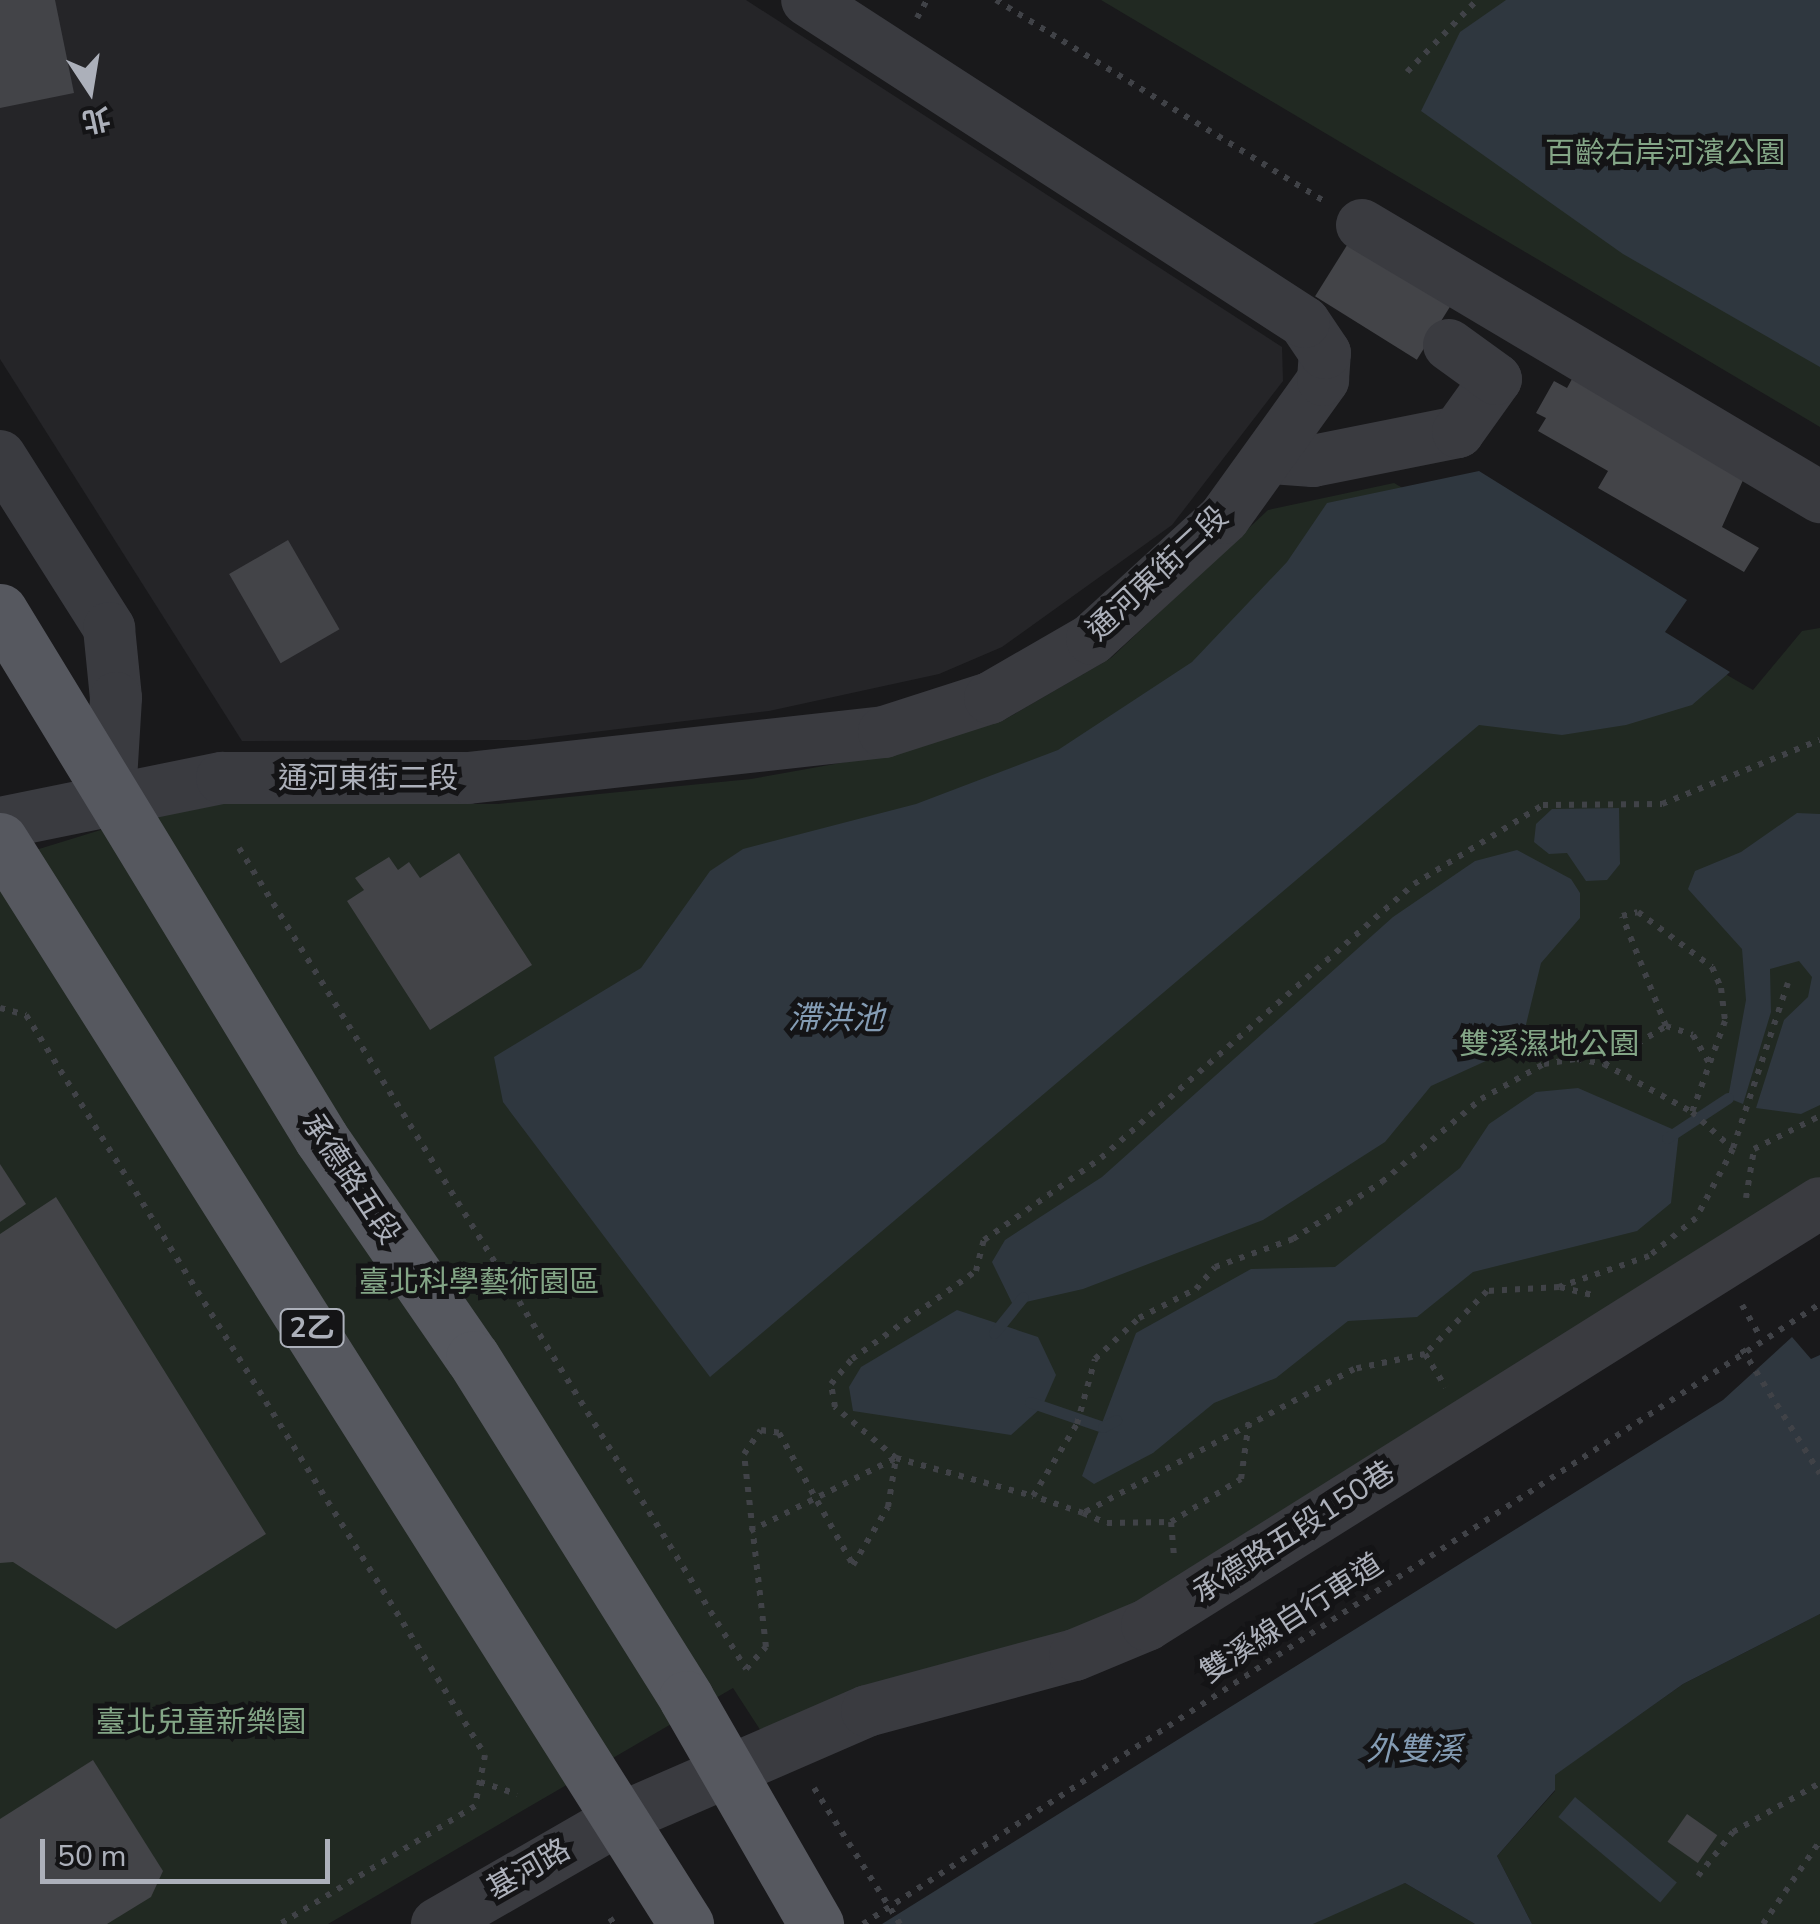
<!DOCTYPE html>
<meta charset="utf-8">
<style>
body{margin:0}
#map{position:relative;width:1820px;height:1924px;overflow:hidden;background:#19191b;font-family:"Nunito Sans","Noto Sans TC",sans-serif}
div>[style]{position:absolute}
.built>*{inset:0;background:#252528}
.green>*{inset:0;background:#212922}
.water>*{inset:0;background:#2f373f;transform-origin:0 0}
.stream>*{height:11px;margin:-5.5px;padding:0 5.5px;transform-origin:5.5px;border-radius:5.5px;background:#2f373f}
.building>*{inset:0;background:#434448;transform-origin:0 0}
.path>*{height:6px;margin-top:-3px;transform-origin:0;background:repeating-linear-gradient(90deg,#404247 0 5px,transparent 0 13px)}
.minor>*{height:52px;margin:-26px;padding:0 26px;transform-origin:26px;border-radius:26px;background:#3a3b40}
.major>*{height:55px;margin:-27.5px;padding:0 27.5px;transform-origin:27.5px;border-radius:27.5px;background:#56585f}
.path-bridge>*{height:6px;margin-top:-3px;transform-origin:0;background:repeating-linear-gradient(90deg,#404247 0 5px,transparent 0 13px)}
span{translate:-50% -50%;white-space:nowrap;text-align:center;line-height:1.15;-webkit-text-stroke:10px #141416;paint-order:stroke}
.shield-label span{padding:2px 8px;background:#141416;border:2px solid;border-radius:8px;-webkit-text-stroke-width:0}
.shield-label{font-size:28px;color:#acb0ba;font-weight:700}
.park-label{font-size:30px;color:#83a586}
.street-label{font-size:30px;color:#acb0ba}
.water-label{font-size:32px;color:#849cb4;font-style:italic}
.north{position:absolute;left:40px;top:40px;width:100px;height:100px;-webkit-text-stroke:8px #141416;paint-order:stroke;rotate:168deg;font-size:28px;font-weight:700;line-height:40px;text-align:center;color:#acb0ba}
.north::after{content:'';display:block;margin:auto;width:35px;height:45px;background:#acb0ba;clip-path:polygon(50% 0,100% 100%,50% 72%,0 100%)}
.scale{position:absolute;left:40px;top:1839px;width:290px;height:45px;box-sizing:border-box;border:5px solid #acb0ba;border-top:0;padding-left:12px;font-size:30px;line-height:35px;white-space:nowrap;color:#acb0ba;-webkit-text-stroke:8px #141416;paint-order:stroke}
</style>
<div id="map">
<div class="built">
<i style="clip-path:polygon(0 0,746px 0,1282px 347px,1283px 381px,1172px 525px,1002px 647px,939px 674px,769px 711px,527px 740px,242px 741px,0 359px)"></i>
</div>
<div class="green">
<i style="clip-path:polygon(1101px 0,1820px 0,1820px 427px)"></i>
<i style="clip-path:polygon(1394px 483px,1753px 690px,1802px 631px,1820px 628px,1820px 1193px,1151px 1611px,768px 1742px,733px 1688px,328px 1924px,0 1924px,0 861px,185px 804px,498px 804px,751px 779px,896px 753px,1004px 720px,1111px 658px,1268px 510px)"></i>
<i style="clip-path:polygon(1820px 1614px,1820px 1924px,1532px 1924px,1497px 1856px,1555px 1791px,1554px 1775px,1683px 1684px)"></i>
<i style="clip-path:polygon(1405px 1883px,1475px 1924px,1313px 1924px,1367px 1896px)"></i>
</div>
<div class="water">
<i style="clip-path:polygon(1506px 0,1820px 0,1820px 367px,1623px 254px,1421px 111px,1460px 32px)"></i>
<i style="clip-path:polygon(1479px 471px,1687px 600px,1665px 632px,1730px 672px,1692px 705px,1626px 725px,1562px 735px,1479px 725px,710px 1377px,503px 1102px,494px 1057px,641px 968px,710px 871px,743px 849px,916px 804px,1058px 750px,1192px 662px,1287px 562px,1327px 503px)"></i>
<i style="clip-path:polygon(1619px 808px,1620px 864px,1607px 880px,1586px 881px,1567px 853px,1549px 854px,1534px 842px,1536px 824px,1552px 809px)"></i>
<i style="clip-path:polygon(1797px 813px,1820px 814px,1820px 1105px,1801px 1114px,1756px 1108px,1784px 1020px,1808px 997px,1812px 977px,1799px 961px,1770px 969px,1771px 1012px,1743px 1104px,1728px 1098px,1746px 1000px,1742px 949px,1688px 889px,1695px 871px,1741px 852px)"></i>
<i style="clip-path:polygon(1517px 850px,1571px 879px,1580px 893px,1580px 918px,1541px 963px,1521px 1045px,1431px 1086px,1385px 1142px,1263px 1220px,1083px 1289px,1013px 1305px,992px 1262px,1005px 1240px,1102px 1177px,1393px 917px,1475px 861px)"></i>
<i style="clip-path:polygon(1578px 1088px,1679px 1132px,1671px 1203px,1637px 1231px,1473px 1272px,1417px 1317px,1348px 1321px,1276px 1378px,1214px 1403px,1153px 1453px,1094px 1484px,1082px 1476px,1136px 1333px,1251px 1269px,1335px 1267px,1460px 1168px,1489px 1124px,1536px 1092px)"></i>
<i style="clip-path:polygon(957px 1310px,1038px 1337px,1056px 1375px,1042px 1407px,1011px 1435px,853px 1411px,849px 1387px,861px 1367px)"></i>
<i style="clip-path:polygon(1792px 1337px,1811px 1359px,1820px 1355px,1820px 1614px,1683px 1684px,1555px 1775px,1555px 1790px,1497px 1856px,1532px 1924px,1475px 1924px,1405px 1883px,1313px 1924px,882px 1924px,1723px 1400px)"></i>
<i style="left:1575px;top:1797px;width:133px;height:26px;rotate:40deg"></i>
</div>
<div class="stream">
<i style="left:1667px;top:1138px;width:73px;rotate:-33.3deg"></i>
<i style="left:994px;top:1333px;width:46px;rotate:-51.1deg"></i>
<i style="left:1030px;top:1402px;width:77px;rotate:18.9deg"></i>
<i style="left:1103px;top:1427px;width:15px;rotate:-28deg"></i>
</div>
<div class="building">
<i style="clip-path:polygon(0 0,55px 0,74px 93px,0 108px)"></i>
<i style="left:1349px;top:242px;width:120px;height:64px;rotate:32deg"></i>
<i style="clip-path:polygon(1572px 379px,1744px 478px,1722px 527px,1759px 548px,1744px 572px,1598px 488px,1608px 471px,1538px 431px,1546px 418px,1536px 413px,1554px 381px,1567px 388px)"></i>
<i style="left:288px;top:540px;width:103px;height:68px;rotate:60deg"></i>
<i style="clip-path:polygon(459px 853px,532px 965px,430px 1030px,347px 901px,364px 890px,355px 878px,389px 857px,398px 870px,409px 862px,420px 878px)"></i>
<i style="clip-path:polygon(0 1164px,26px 1204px,0 1222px)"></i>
<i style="clip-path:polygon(56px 1197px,266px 1534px,116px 1629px,13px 1562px,0 1563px,0 1234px)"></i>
<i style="clip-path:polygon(93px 1760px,163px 1871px,151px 1897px,107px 1924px,0 1924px,0 1819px)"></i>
<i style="left:1687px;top:1814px;width:37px;height:34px;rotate:35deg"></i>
</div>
<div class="path">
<i style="left:996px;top:0;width:388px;rotate:31.5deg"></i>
<i style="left:917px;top:18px;width:21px;rotate:-61deg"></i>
<i style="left:1407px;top:72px;width:100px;rotate:-45.8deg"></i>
<i style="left:239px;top:848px;width:965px;rotate:58.3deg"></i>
<i style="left:746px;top:1669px;width:30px;rotate:-48deg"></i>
<i style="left:766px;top:1647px;width:194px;rotate:-96.5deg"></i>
<i style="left:744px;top:1454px;width:29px;rotate:-55deg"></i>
<i style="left:761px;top:1430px;width:18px;rotate:9deg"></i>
<i style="left:779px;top:1433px;width:151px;rotate:60.7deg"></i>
<i style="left:853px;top:1565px;width:68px;rotate:-58.9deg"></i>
<i style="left:888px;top:1507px;width:50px;rotate:-80.7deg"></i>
<i style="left:896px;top:1458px;width:142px;rotate:15.5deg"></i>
<i style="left:0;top:1008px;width:27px;rotate:15deg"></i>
<i style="left:26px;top:1015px;width:871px;rotate:58.19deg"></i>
<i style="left:485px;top:1755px;width:52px;rotate:101.1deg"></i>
<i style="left:475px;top:1806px;width:228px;rotate:148.8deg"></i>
<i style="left:1666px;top:1026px;width:28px;rotate:18deg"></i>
<i style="left:1693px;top:1035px;width:34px;rotate:60deg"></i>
<i style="left:1577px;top:1059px;width:27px;rotate:10deg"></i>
<i style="left:1604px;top:1064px;width:100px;rotate:28.6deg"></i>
<i style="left:1692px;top:1112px;width:55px;rotate:42.1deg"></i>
<i style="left:1733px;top:1149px;width:78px;rotate:118.2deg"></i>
<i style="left:1696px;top:1218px;width:60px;rotate:141deg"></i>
<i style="left:1649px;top:1256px;width:95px;rotate:161deg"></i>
<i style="left:1559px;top:1287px;width:72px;rotate:176.8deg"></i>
<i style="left:1487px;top:1291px;width:88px;rotate:134.5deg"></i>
<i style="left:1425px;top:1354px;width:73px;rotate:168.1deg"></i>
<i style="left:1354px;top:1369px;width:307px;rotate:152deg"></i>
<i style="left:1083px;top:1513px;width:53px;rotate:-161.2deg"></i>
<i style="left:1033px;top:1496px;width:84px;rotate:-58.6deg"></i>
<i style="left:1077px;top:1424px;width:67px;rotate:-74.5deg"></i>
<i style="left:1095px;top:1359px;width:60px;rotate:-43deg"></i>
<i style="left:1139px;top:1318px;width:64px;rotate:-27deg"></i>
<i style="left:1196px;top:1289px;width:29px;rotate:-49deg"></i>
<i style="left:1215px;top:1267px;width:83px;rotate:-19.7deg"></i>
<i style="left:1293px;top:1239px;width:106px;rotate:-32.6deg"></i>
<i style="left:1382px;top:1182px;width:129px;rotate:-40deg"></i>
<i style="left:1481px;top:1099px;width:72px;rotate:-29.1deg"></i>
<i style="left:1544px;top:1064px;width:33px;rotate:-9deg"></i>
<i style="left:1604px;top:1064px;width:73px;rotate:-31.5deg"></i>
<i style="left:1666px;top:1026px;width:118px;rotate:-111.8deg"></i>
<i style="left:1622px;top:916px;width:16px;rotate:-14deg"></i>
<i style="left:1638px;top:912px;width:92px;rotate:36.6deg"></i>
<i style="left:1712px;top:967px;width:23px;rotate:67deg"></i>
<i style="left:1721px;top:988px;width:33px;rotate:83deg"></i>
<i style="left:1725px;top:1021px;width:97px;rotate:109.9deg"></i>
<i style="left:1733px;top:1148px;width:174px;rotate:-71.6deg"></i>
<i style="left:1746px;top:1198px;width:50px;rotate:-80.7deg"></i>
<i style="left:1754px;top:1149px;width:74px;rotate:-26.6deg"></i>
<i style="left:1560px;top:1287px;width:32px;rotate:14deg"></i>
<i style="left:1742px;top:1305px;width:38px;rotate:60deg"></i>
<i style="left:1742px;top:1349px;width:147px;rotate:58deg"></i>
<i style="left:1425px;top:1354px;width:39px;rotate:58deg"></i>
<i style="left:1083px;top:1513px;width:26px;rotate:23deg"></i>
<i style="left:1107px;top:1523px;width:64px;rotate:-0.9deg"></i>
<i style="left:1171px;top:1522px;width:82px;rotate:-31.6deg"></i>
<i style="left:1241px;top:1479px;width:59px;rotate:-82.1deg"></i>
<i style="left:1171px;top:1522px;width:34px;rotate:85deg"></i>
<i style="left:750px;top:1531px;width:163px;rotate:-26.6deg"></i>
<i style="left:896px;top:1458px;width:80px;rotate:-140.1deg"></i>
<i style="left:835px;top:1407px;width:23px;rotate:-100deg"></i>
<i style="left:831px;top:1384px;width:33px;rotate:-50deg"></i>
<i style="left:852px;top:1359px;width:152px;rotate:-35.4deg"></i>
<i style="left:976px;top:1271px;width:32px;rotate:-76deg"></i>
<i style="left:984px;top:1240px;width:143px;rotate:-35deg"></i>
<i style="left:1101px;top:1158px;width:416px;rotate:-41.2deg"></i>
<i style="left:1414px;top:884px;width:151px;rotate:-31.5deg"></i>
<i style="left:1543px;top:805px;width:119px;rotate:-0.5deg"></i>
<i style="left:1662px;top:804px;width:170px;rotate:-22.1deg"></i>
<i style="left:480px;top:1782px;width:39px;rotate:18deg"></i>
<i style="left:1698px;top:1876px;width:56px;rotate:-51.5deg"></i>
<i style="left:1733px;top:1832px;width:100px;rotate:-29.4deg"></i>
<i style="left:610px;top:1918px;width:7px;rotate:56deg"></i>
<i style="left:863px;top:1924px;width:1140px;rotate:-32.94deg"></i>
<i style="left:1763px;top:1924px;width:101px;rotate:-55.5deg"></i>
</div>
<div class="minor">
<i style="left:1362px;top:225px;width:533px;rotate:30.71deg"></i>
<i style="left:0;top:456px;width:204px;rotate:57.6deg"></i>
<i style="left:109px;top:628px;width:70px;rotate:84.3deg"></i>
<i style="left:116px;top:698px;width:99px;rotate:93.5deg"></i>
<i style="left:1270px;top:458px;width:43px;rotate:4deg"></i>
<i style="left:1313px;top:461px;width:148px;rotate:-11.3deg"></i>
<i style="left:1458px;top:432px;width:65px;rotate:-54.4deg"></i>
<i style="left:1496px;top:379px;width:58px;rotate:-144.1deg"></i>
<i style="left:0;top:823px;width:227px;rotate:-11.5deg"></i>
<i style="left:222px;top:778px;width:246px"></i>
<i style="left:468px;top:778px;width:419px;rotate:-6.3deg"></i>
<i style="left:884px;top:732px;width:111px;rotate:-17.8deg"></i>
<i style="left:990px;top:698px;width:118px;rotate:-30deg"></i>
<i style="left:1092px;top:639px;width:179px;rotate:-42.5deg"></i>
<i style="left:1224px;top:518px;width:170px;rotate:-54.3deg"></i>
<i style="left:1323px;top:380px;width:27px;rotate:-86deg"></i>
<i style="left:1325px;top:353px;width:37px;rotate:-124deg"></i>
<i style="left:1304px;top:322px;width:592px;rotate:-147.06deg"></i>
<i style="left:437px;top:1924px;width:212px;rotate:-29.9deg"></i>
<i style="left:621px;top:1818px;width:268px;rotate:-23.5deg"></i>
<i style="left:867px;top:1711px;width:215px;rotate:-15.1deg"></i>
<i style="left:1075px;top:1655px;width:78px;rotate:-22.6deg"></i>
<i style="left:1147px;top:1625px;width:794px;rotate:-32.09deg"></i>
</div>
<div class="major">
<i style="left:0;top:611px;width:617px;rotate:58.65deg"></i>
<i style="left:321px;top:1138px;width:267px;rotate:55.4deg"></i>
<i style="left:473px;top:1358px;width:401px;rotate:57.9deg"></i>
<i style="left:686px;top:1698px;width:261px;rotate:60.1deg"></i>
<i style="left:0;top:840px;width:1283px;rotate:57.67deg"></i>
</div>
<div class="path-bridge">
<i style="left:814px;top:1788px;width:161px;rotate:57.7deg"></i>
</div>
<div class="shield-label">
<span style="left:312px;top:1328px">2乙</span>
</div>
<div class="park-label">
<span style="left:1665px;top:154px">百齡右岸河濱公園</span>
<span style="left:1549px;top:1045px">雙溪濕地公園</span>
<span style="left:479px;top:1283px">臺北科學藝術園區</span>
<span style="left:201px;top:1723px">臺北兒童新樂園</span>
</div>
<div class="street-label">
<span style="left:1158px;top:574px;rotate:-43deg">通河東街二段</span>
<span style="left:368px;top:779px">通河東街二段</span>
<span style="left:350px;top:1179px;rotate:56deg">承德路五段</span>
<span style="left:1294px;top:1533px;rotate:-33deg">承德路五段150巷</span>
<span style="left:1292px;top:1619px;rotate:-33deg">雙溪線自行車道</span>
<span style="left:529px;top:1870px;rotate:-30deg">基河路</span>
</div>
<div class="water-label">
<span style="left:836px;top:1019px">滯洪池</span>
<span style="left:1414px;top:1750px">外雙溪</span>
</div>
<div class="north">北</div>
<div class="scale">50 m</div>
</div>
